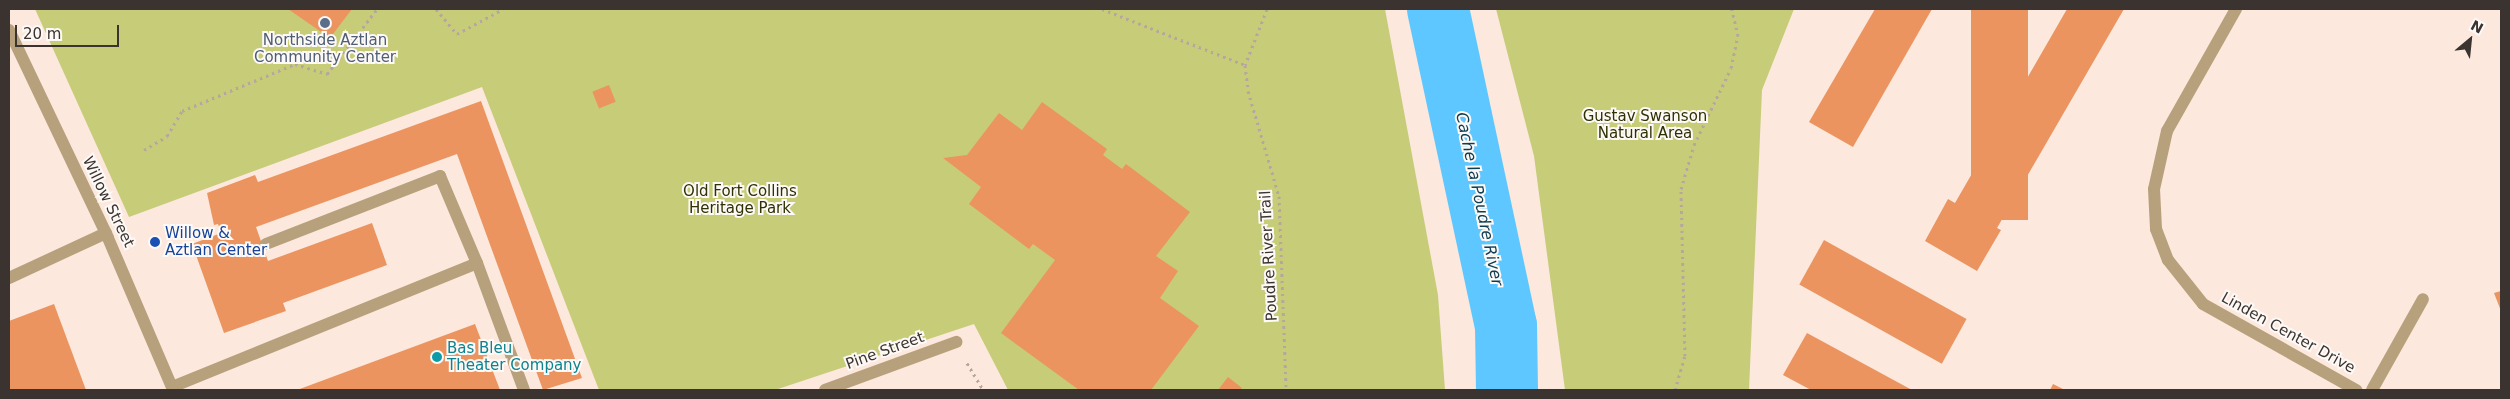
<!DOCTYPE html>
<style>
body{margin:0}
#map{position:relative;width:2510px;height:399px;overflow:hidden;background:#fce8dd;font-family:"DejaVu Sans",sans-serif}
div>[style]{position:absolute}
.green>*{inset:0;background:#c7cc79}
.river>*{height:62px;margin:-31px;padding:0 31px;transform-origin:31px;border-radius:31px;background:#5ec7ff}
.building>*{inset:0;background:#eb9460;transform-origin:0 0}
.path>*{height:3px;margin-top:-1.5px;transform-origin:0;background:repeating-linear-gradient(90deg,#b6a79e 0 2.5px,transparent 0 6.5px)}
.minor>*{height:12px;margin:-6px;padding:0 6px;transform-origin:6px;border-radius:6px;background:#b7a17c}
.dots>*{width:14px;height:14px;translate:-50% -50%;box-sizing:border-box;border:2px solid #fdf9f6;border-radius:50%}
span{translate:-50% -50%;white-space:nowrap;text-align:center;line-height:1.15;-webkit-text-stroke:4px #fdf9f6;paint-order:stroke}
.service-label{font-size:15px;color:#4e5e75}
.park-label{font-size:15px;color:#2f3104}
.street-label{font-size:15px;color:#3b332f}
.transit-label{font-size:15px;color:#164399}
.left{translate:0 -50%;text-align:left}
.culture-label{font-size:15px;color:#0d838f}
.water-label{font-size:16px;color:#0e3c52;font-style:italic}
.frame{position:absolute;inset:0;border:10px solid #3b332f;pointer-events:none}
.north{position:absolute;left:2445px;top:15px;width:50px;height:50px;-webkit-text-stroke:4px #fdf9f6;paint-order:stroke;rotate:28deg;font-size:14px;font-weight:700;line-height:20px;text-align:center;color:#3b332f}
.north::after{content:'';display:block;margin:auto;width:18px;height:22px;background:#3b332f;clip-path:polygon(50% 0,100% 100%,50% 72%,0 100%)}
.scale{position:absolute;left:15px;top:25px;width:104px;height:22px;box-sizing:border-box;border:2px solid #3b332f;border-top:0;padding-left:6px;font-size:15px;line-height:18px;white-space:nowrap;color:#3b332f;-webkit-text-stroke:4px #fdf9f6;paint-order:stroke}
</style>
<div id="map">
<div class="green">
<i style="clip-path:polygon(35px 9px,1385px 9px,1438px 295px,1445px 390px,1008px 390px,974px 324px,775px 390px,599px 390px,482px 87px,129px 217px)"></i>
<i style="clip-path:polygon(1496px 9px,1794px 9px,1762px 90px,1749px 390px,1565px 390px,1534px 156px)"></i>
</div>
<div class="river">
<i style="left:1438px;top:9px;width:324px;rotate:77.9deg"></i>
<i style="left:1506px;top:326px;width:64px;rotate:89.1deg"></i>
</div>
<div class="building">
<i style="clip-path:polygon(288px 9px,352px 9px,330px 38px)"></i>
<i style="clip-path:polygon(1875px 9px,1932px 9px,1853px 147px,1809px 122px)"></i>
<i style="left:1971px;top:9px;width:57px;height:211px"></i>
<i style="clip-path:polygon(2067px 9px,2124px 9px,1997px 228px,2001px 230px,1977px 271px,1925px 241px,1948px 199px,1955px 203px)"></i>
<i style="left:609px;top:85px;width:18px;height:18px;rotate:68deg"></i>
<i style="clip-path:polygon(481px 101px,582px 378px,543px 390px,457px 154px,256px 227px,268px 261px,372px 223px,387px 265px,283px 303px,286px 311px,224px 333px,192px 244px,221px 233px,218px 224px,214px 225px,207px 193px,255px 175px,258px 182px)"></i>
<i style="clip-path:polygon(1042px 102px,1107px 149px,1103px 155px,1122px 169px,1126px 164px,1190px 212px,1156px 256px,1178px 271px,1160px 298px,1199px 326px,1151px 390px,1079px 390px,1001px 333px,1055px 260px,1033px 244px,1029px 249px,969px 204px,981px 187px,943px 158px,967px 155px,999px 113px,1022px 130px)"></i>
<i style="left:1824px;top:240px;width:163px;height:51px;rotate:29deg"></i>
<i style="clip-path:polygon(2501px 291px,2501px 311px,2494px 293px)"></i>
<i style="clip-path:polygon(54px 304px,86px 390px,9px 390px,9px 321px)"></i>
<i style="clip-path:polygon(475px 324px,500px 390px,297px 390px)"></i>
<i style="clip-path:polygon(1807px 333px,1912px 390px,1811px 390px,1783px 375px)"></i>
<i style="clip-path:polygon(1228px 377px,1242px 388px,1240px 390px,1218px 390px)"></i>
<i style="clip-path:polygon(2053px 384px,2065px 390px,2050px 390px)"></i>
</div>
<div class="path">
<i style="left:436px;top:9px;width:33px;rotate:50deg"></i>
<i style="left:457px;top:34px;width:52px;rotate:-28.5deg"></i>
<i style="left:1102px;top:9px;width:154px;rotate:21.4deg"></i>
<i style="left:1267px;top:9px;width:60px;rotate:111.4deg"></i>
<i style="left:1245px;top:65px;width:26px;rotate:83deg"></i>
<i style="left:1248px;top:91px;width:109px;rotate:73.6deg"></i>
<i style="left:1279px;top:196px;width:194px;rotate:87.9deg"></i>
<i style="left:144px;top:150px;width:27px;rotate:-31deg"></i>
<i style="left:167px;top:136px;width:29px;rotate:-59deg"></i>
<i style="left:182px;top:111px;width:122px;rotate:-22.6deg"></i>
<i style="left:295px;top:64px;width:34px;rotate:17deg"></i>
<i style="left:327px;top:74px;width:82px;rotate:-52.4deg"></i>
<i style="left:967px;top:363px;width:31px;rotate:59deg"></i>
<i style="left:1675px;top:390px;width:35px;rotate:-74deg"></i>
<i style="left:1685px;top:356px;width:167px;rotate:-91.4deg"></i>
<i style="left:1681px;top:189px;width:46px;rotate:-73.5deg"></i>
<i style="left:1694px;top:145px;width:85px;rotate:-64.3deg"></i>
<i style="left:1731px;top:68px;width:33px;rotate:-78deg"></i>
<i style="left:1738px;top:36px;width:28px;rotate:-103deg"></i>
</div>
<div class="minor">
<i style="left:2236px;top:9px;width:140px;rotate:119.5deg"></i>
<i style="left:2167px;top:131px;width:59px;rotate:102.6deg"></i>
<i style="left:2154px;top:189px;width:40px;rotate:87.1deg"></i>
<i style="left:2156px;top:229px;width:33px;rotate:69deg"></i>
<i style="left:2168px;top:260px;width:56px;rotate:51.5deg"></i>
<i style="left:2203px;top:304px;width:176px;rotate:29.3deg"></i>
<i style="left:9px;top:30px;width:230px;rotate:64.5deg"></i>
<i style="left:108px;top:238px;width:165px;rotate:66.8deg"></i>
<i style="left:266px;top:244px;width:187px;rotate:-21.3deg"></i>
<i style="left:440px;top:176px;width:95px;rotate:67deg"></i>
<i style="left:9px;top:278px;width:107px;rotate:-24.9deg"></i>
<i style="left:172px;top:387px;width:329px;rotate:-22.1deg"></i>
<i style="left:477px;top:263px;width:135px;rotate:69.7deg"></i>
<i style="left:825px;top:390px;width:140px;rotate:-20.1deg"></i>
<i style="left:2372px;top:390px;width:104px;rotate:-60.7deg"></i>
</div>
<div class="dots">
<i style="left:325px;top:23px;background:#5c6f8a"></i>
<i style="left:155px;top:242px;background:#1a4fb4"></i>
<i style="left:437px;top:357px;background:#0f9aa8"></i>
</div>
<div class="service-label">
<span style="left:325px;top:49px">Northside Aztlan<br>Community Center</span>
</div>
<div class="park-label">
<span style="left:1645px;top:125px">Gustav Swanson<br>Natural Area</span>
<span style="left:740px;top:200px">Old Fort Collins<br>Heritage Park</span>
</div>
<div class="street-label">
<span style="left:108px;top:202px;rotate:64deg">Willow Street</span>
<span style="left:1269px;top:256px;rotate:-93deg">Poudre River Trail</span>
<span style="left:2288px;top:333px;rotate:29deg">Linden Center Drive</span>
<span style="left:885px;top:351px;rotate:-20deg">Pine Street</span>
</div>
<div class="transit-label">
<span class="left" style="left:165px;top:242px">Willow &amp;<br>Aztlan Center</span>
</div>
<div class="culture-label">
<span class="left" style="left:447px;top:357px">Bas Bleu<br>Theater Company</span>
</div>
<div class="water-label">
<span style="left:1479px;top:199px;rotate:78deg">Cache la Poudre River</span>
</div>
<div class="frame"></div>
<div class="north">N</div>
<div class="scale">20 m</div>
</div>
